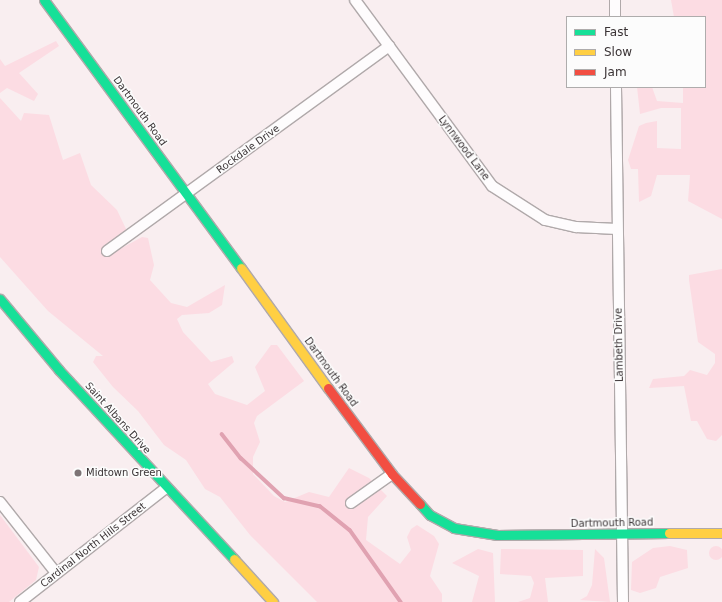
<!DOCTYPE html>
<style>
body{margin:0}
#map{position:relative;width:722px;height:602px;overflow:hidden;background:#f9eef0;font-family:"DejaVu Sans",sans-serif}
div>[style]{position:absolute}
.green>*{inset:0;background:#fcdce3}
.round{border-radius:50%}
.stream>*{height:3.5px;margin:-1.75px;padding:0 1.75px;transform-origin:1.75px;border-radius:1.75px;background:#e0a2b1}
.roads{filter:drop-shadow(1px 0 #b0a9aa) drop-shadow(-1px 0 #b0a9aa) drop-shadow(0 1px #b0a9aa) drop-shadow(0 -1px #b0a9aa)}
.street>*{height:10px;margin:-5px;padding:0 5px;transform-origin:5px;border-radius:5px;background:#fefcfd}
.fast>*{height:9px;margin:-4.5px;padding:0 4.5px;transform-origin:4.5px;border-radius:4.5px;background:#16e098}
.slow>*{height:9px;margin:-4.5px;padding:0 4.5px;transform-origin:4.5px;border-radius:4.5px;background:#ffcf43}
.jam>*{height:9px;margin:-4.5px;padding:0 4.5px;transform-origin:4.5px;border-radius:4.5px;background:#f24e42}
.dots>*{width:11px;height:11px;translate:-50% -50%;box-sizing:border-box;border:2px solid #fcfcfc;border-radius:50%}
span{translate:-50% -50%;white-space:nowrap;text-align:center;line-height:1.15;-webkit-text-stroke:3px #fcfcfc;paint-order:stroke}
.street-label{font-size:10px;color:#3a3335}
.poi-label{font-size:10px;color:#3a3335}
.left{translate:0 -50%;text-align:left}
.legend{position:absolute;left:566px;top:16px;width:140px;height:72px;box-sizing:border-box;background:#fcfcfc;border:1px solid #aeacac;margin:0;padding:5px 7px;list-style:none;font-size:12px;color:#3a3335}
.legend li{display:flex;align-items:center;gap:8px;height:20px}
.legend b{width:20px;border:1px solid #aeacac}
</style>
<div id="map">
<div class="green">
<i style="clip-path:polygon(671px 0,722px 0,722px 219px,688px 201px,690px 175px,657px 175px,651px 196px,639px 202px,638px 169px,631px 169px,628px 160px,639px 126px,646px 123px,657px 121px,657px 148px,681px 149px,681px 108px,661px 108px,640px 114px,637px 87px,652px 87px,657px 101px,683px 103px,683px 87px,705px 87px,705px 17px,674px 17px)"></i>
<i style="clip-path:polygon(56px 41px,59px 46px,19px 73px,38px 94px,34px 101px,7px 88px,0 93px,0 59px,5px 66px)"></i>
<i style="clip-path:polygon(0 98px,21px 121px,24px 113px,49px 115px,63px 160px,80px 153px,91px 185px,117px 210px,127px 231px,103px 247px,107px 256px,142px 237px,148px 238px,154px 265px,150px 280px,171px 303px,187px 307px,225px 285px,222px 305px,209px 313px,182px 315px,177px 319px,183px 332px,211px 362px,232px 356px,234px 362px,208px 384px,215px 394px,247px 405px,265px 391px,255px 367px,271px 345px,277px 345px,304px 381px,257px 416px,254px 423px,260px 442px,253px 457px,253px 474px,274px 496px,285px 502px,309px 492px,329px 497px,349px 468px,369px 478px,387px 496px,368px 517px,366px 540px,400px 564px,411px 550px,407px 537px,411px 529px,417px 525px,434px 536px,439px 544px,430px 576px,442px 594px,442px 602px,317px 602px,250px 535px,220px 497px,205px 489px,186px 460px,164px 445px,138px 411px,113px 387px,93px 362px,96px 356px,103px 356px,48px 311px,0 257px)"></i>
<i style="clip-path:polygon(722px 269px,722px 435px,716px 441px,707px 439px,697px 421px,691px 421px,684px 386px,649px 388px,653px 379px,684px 376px,690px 370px,707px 375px,715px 363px,715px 354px,698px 342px,689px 280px,689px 275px)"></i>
<i style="clip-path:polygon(0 515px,39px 567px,36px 580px,9px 602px,0 602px)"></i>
<i style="clip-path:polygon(670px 546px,687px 550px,688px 568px,660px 577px,656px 588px,640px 593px,631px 590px,632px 562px,653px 548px)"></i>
<i class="round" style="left:709px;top:546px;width:14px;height:14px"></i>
<i style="clip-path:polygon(478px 549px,493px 553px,495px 602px,472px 602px,479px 576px,452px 563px)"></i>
<i style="clip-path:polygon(501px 549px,583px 550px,583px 576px,545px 578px,548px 602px,518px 602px,530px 598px,534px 583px,531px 576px,500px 574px)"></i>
<i style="clip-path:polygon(595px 549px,604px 558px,610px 602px,580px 600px,587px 596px,592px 585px)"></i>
</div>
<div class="stream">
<i style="left:222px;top:434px;width:31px;rotate:52deg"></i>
<i style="left:241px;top:458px;width:59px;rotate:42.9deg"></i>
<i style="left:284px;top:498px;width:37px;rotate:13deg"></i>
<i style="left:320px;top:506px;width:38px;rotate:39deg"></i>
<i style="left:350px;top:530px;width:88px;rotate:54.7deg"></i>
</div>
<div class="roads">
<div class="street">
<i style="left:355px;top:0;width:231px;rotate:53.6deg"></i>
<i style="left:492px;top:186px;width:63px;rotate:32.7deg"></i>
<i style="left:545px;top:220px;width:32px;rotate:13deg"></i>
<i style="left:576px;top:227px;width:41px;rotate:2.8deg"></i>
<i style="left:615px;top:0;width:17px;rotate:90deg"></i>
<i style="left:616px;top:87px;width:515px;rotate:89.22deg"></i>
<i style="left:107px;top:251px;width:349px;rotate:-36deg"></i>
<i style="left:0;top:502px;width:90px;rotate:51.7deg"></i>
<i style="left:351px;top:503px;width:50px;rotate:-35.3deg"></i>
<i style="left:20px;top:602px;width:185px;rotate:-38deg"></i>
</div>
<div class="fast">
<i style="left:44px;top:0;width:333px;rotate:53.7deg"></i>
<i style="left:0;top:299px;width:92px;rotate:50.3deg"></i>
<i style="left:59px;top:370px;width:258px;rotate:47.2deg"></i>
<i style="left:420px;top:504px;width:15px;rotate:48deg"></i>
<i style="left:430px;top:515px;width:27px;rotate:28deg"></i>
<i style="left:454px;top:528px;width:44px;rotate:9.2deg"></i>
<i style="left:497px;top:535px;width:172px;rotate:-0.7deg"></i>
</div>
<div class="slow">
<i style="left:241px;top:268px;width:148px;rotate:54.1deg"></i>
<i style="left:669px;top:533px;width:53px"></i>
<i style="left:234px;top:559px;width:58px;rotate:47.8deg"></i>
</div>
<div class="jam">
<i style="left:328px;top:388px;width:107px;rotate:53.3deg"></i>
<i style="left:392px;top:474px;width:41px;rotate:47deg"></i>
</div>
</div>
<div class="dots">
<i style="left:78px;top:473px;background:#7d7476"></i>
</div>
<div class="street-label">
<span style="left:140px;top:111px;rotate:54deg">Dartmouth Road</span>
<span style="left:464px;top:148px;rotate:53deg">Lynnwood Lane</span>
<span style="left:248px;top:149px;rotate:-36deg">Rockdale Drive</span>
<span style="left:619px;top:345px;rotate:-91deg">Lambeth Drive</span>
<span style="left:331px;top:372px;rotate:54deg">Dartmouth Road</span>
<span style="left:118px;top:418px;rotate:48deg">Saint Albans Drive</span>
<span style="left:612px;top:523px;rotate:-1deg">Dartmouth Road</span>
<span style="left:93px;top:545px;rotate:-38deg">Cardinal North Hills Street</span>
</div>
<div class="poi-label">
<span class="left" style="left:86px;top:473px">Midtown Green</span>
</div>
<ul class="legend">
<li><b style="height:5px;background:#16e098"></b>Fast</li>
<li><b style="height:5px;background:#ffcf43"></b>Slow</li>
<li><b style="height:5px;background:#f24e42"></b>Jam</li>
</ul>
</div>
